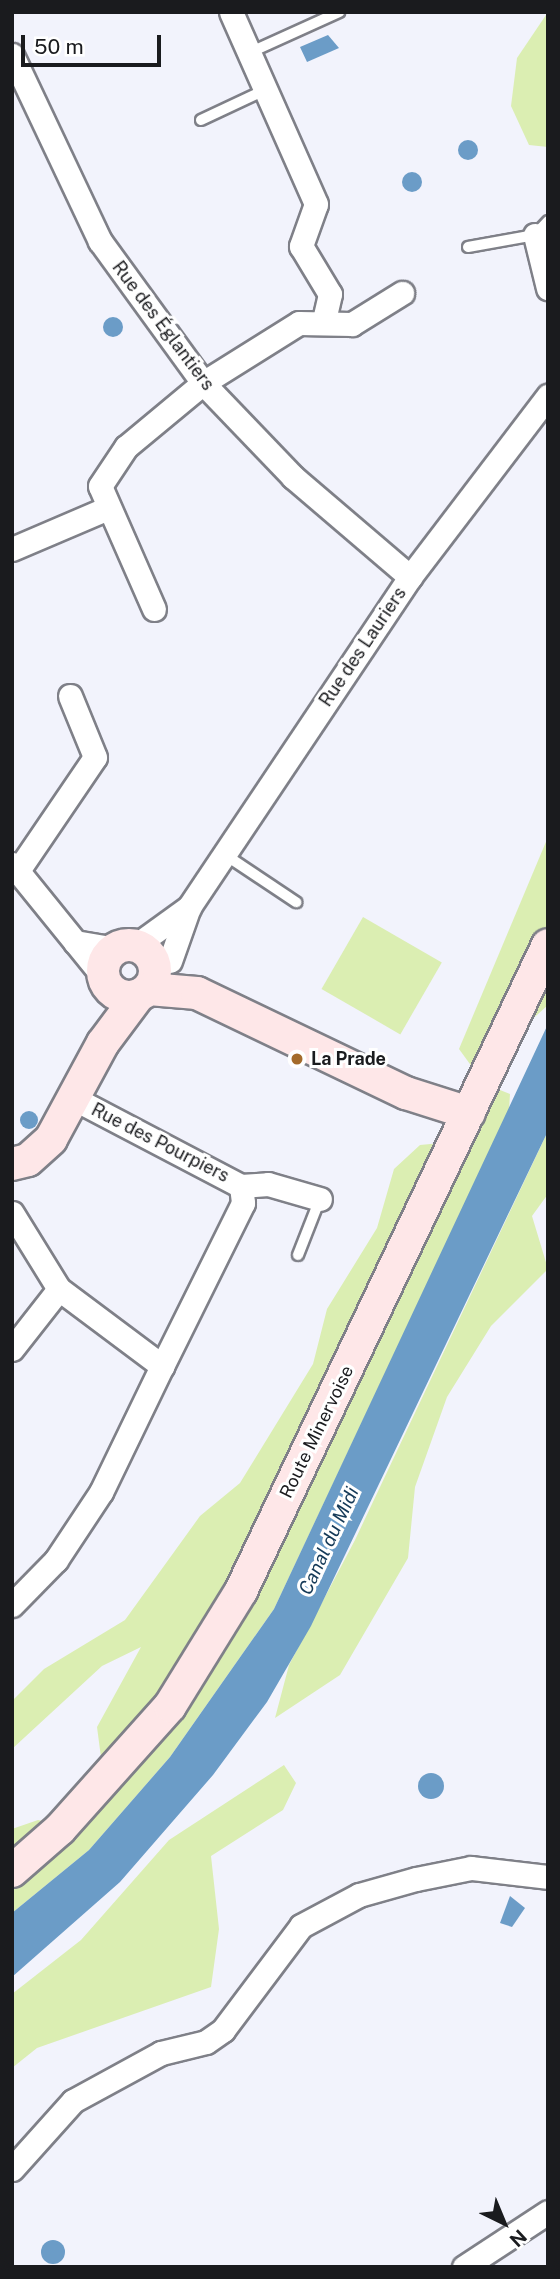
<!DOCTYPE html>
<meta charset="utf-8">
<style>
body{margin:0}
#map{position:relative;width:560px;height:2279px;overflow:hidden;background:#f2f3fc;font-family:"Public Sans",sans-serif}
div>[style]{position:absolute}
.green>*{inset:0;background:#dbeeb2;transform-origin:0 0}
.water>*{inset:0;background:#6b9cc7}
.round{border-radius:50%}
.roads{filter:drop-shadow(2px 0 #7f8088) drop-shadow(-2px 0 #7f8088) drop-shadow(0 2px #7f8088) drop-shadow(0 -2px #7f8088)}
.lane>*{height:10px;margin:-5px;padding:0 5px;transform-origin:5px;border-radius:5px;background:#fff}
.street>*{height:23px;margin:-11.5px;padding:0 11.5px;transform-origin:11.5px;border-radius:11.5px;background:#fff}
.secondary>*{height:32px;margin:-16px;padding:0 16px;transform-origin:16px;border-radius:16px;background:#fee7e8}
.secondary>.ring{margin:-16px;padding:0;box-sizing:content-box;background:none;border:32px solid #fee7e8;border-radius:50%}
.dots>*{width:19px;height:19px;translate:-50% -50%;box-sizing:border-box;border:4px solid #fff;border-radius:50%}
span{translate:-50% -50%;white-space:nowrap;text-align:center;line-height:1.15;-webkit-text-stroke:6px #fff;paint-order:stroke}
.street-label{font-size:18px;color:#1a1b1e}
.poi-label{font-size:18px;color:#1a1b1e;font-weight:700}
.left{translate:0 -50%;text-align:left}
.water-label{font-size:19px;color:#143957;font-style:italic}
.frame{position:absolute;inset:0;border:14px solid #1a1b1e;pointer-events:none}
.north{position:absolute;left:469px;top:2188px;width:70px;height:70px;-webkit-text-stroke:5px #fff;paint-order:stroke;rotate:137deg;font-size:19px;font-weight:700;line-height:28px;text-align:center;color:#1a1b1e}
.north::after{content:'';display:block;margin:auto;width:24px;height:32px;background:#1a1b1e;clip-path:polygon(50% 0,100% 100%,50% 72%,0 100%)}
.scale{position:absolute;left:21px;top:35px;width:140px;height:32px;box-sizing:border-box;border:4px solid #1a1b1e;border-top:0;padding-left:9px;font-size:21px;line-height:24px;white-space:nowrap;color:#1a1b1e;-webkit-text-stroke:5px #fff;paint-order:stroke}
</style>
<div id="map">
<div class="green">
<i style="clip-path:polygon(548px 12px,548px 147px,529px 145px,511px 106px,517px 58px)"></i>
<i style="clip-path:polygon(548px 837px,548px 1005px,475px 1071px,459px 1049px)"></i>
<i style="left:363px;top:917px;width:91px;height:83px;rotate:30deg"></i>
<i style="clip-path:polygon(495px 1088px,510px 1094px,509px 1110px,274px 1609px,170px 1757px,89px 1850px,12px 1913px,12px 1829px,38px 1820px,73px 1828px,102px 1765px,97px 1727px,141px 1647px,102px 1666px,12px 1749px,12px 1701px,44px 1669px,125px 1620px,200px 1516px,240px 1483px,313px 1364px,327px 1309px,377px 1228px,394px 1169px,420px 1145px,441px 1143px)"></i>
<i style="clip-path:polygon(548px 1131px,548px 1194px,532px 1216px,548px 1269px,491px 1326px,447px 1397px,415px 1487px,408px 1558px,340px 1675px,275px 1718px,289px 1665px,355px 1540px)"></i>
<i style="clip-path:polygon(284px 1765px,296px 1783px,283px 1810px,211px 1856px,219px 1929px,211px 1987px,37px 2048px,12px 2068px,12px 1994px,81px 1940px,169px 1840px)"></i>
</div>
<div class="water">
<i style="clip-path:polygon(328px 35px,339px 48px,307px 62px,300px 47px)"></i>
<i class="round" style="left:458px;top:140px;width:20px;height:20px"></i>
<i class="round" style="left:402px;top:172px;width:20px;height:20px"></i>
<i class="round" style="left:103px;top:317px;width:20px;height:20px"></i>
<i style="clip-path:polygon(548px 1024px,548px 1131px,311px 1626px,267px 1702px,213px 1775px,120px 1882px,12px 1977px,12px 1913px,89px 1850px,170px 1757px,274px 1609px)"></i>
<i class="round" style="left:20px;top:1111px;width:18px;height:18px"></i>
<i class="round" style="left:418px;top:1773px;width:26px;height:26px"></i>
<i style="clip-path:polygon(510px 1896px,525px 1908px,512px 1927px,500px 1923px)"></i>
<i class="round" style="left:41px;top:2240px;width:24px;height:24px"></i>
</div>
<div class="roads">
<div class="lane">
<i style="left:251px;top:52px;width:97px;rotate:-24.4deg"></i>
<i style="left:201px;top:120px;width:73px;rotate:-25.2deg"></i>
<i style="left:468px;top:247px;width:68px;rotate:-10.2deg"></i>
<i style="left:535px;top:235px;width:19px;rotate:-47deg"></i>
<i style="left:224px;top:854px;width:87px;rotate:33.7deg"></i>
<i style="left:298px;top:1255px;width:60px;rotate:-68.6deg"></i>
</div>
<div class="street">
<i style="left:231px;top:12px;width:210px;rotate:66.1deg"></i>
<i style="left:316px;top:204px;width:45px;rotate:109.7deg"></i>
<i style="left:301px;top:246px;width:56px;rotate:58.9deg"></i>
<i style="left:330px;top:294px;width:26px;rotate:103deg"></i>
<i style="left:12px;top:55px;width:206px;rotate:64.7deg"></i>
<i style="left:100px;top:241px;width:175px;rotate:54deg"></i>
<i style="left:203px;top:383px;width:130px;rotate:46.2deg"></i>
<i style="left:293px;top:477px;width:154px;rotate:40.5deg"></i>
<i style="left:535px;top:235px;width:55px;rotate:76.2deg"></i>
<i style="left:12px;top:549px;width:104px;rotate:-23.1deg"></i>
<i style="left:154px;top:609px;width:134px;rotate:-113.7deg"></i>
<i style="left:100px;top:486px;width:47px;rotate:-56.3deg"></i>
<i style="left:126px;top:447px;width:100px;rotate:-39.7deg"></i>
<i style="left:203px;top:383px;width:113px;rotate:-32deg"></i>
<i style="left:299px;top:323px;width:53px;rotate:1.1deg"></i>
<i style="left:352px;top:324px;width:59px;rotate:-31.8deg"></i>
<i style="left:12px;top:864px;width:143px;rotate:51deg"></i>
<i style="left:19px;top:869px;width:135px;rotate:-55.8deg"></i>
<i style="left:95px;top:757px;width:66px;rotate:-112.3deg"></i>
<i style="left:75px;top:942px;width:42px;rotate:9.7deg"></i>
<i style="left:135px;top:946px;width:67px;rotate:-35.8deg"></i>
<i style="left:189px;top:907px;width:397px;rotate:-56.2deg"></i>
<i style="left:410px;top:577px;width:228px;rotate:-52.7deg"></i>
<i style="left:170px;top:961px;width:57px;rotate:-70.6deg"></i>
<i style="left:75px;top:1099px;width:187px;rotate:27.7deg"></i>
<i style="left:241px;top:1186px;width:17px;rotate:83deg"></i>
<i style="left:243px;top:1203px;width:182px;rotate:116.4deg"></i>
<i style="left:241px;top:1186px;width:27px;rotate:-4deg"></i>
<i style="left:268px;top:1184px;width:54px;rotate:16.1deg"></i>
<i style="left:12px;top:1213px;width:89px;rotate:58.3deg"></i>
<i style="left:59px;top:1289px;width:129px;rotate:36.8deg"></i>
<i style="left:162px;top:1366px;width:140px;rotate:115.8deg"></i>
<i style="left:101px;top:1492px;width:82px;rotate:123.5deg"></i>
<i style="left:56px;top:1560px;width:63px;rotate:134.4deg"></i>
<i style="left:12px;top:1349px;width:76px;rotate:-51.9deg"></i>
<i style="left:12px;top:2169px;width:91px;rotate:-48.1deg"></i>
<i style="left:73px;top:2101px;width:100px;rotate:-28.6deg"></i>
<i style="left:161px;top:2053px;width:46px;rotate:-13.7deg"></i>
<i style="left:206px;top:2042px;width:21px;rotate:-35deg"></i>
<i style="left:223px;top:2030px;width:130px;rotate:-53.1deg"></i>
<i style="left:301px;top:1926px;width:66px;rotate:-28.1deg"></i>
<i style="left:359px;top:1895px;width:59px;rotate:-15.7deg"></i>
<i style="left:416px;top:1879px;width:56px;rotate:-11.3deg"></i>
<i style="left:471px;top:1868px;width:78px;rotate:6.7deg"></i>
<i style="left:464px;top:2267px;width:100px;rotate:-33.2deg"></i>
</div>
<div class="secondary">
<i class="ring" style="left:103px;top:945px;width:20px;height:20px"></i>
<i style="left:149px;top:989px;width:48px;rotate:4.8deg"></i>
<i style="left:197px;top:993px;width:232px;rotate:25.6deg"></i>
<i style="left:406px;top:1093px;width:66px;rotate:17.6deg"></i>
<i style="left:12px;top:1164px;width:16px;rotate:-14deg"></i>
<i style="left:28px;top:1160px;width:31px;rotate:-42deg"></i>
<i style="left:51px;top:1139px;width:109px;rotate:-61.6deg"></i>
<i style="left:103px;top:1043px;width:59px;rotate:-53.3deg"></i>
<i style="left:12px;top:1871px;width:64px;rotate:-41.2deg"></i>
<i style="left:60px;top:1829px;width:165px;rotate:-48.2deg"></i>
<i style="left:170px;top:1706px;width:135px;rotate:-58.3deg"></i>
<i style="left:241px;top:1591px;width:715px;rotate:-64.58deg"></i>
</div>
</div>
<div class="dots">
<i style="left:297px;top:1059px;background:#a46a2a"></i>
</div>
<div class="street-label">
<span style="left:163px;top:326px;rotate:53deg">Rue des Églantiers</span>
<span style="left:363px;top:647px;rotate:-56deg">Rue des Lauriers</span>
<span style="left:160px;top:1143px;rotate:27deg">Rue des Pourpiers</span>
<span style="left:317px;top:1432px;rotate:-64deg">Route Minervoise</span>
</div>
<div class="poi-label">
<span class="left" style="left:311px;top:1059px">La Prade</span>
</div>
<div class="water-label">
<span style="left:329px;top:1541px;rotate:-65deg">Canal du Midi</span>
</div>
<div class="frame"></div>
<div class="north">N</div>
<div class="scale">50 m</div>
</div>
